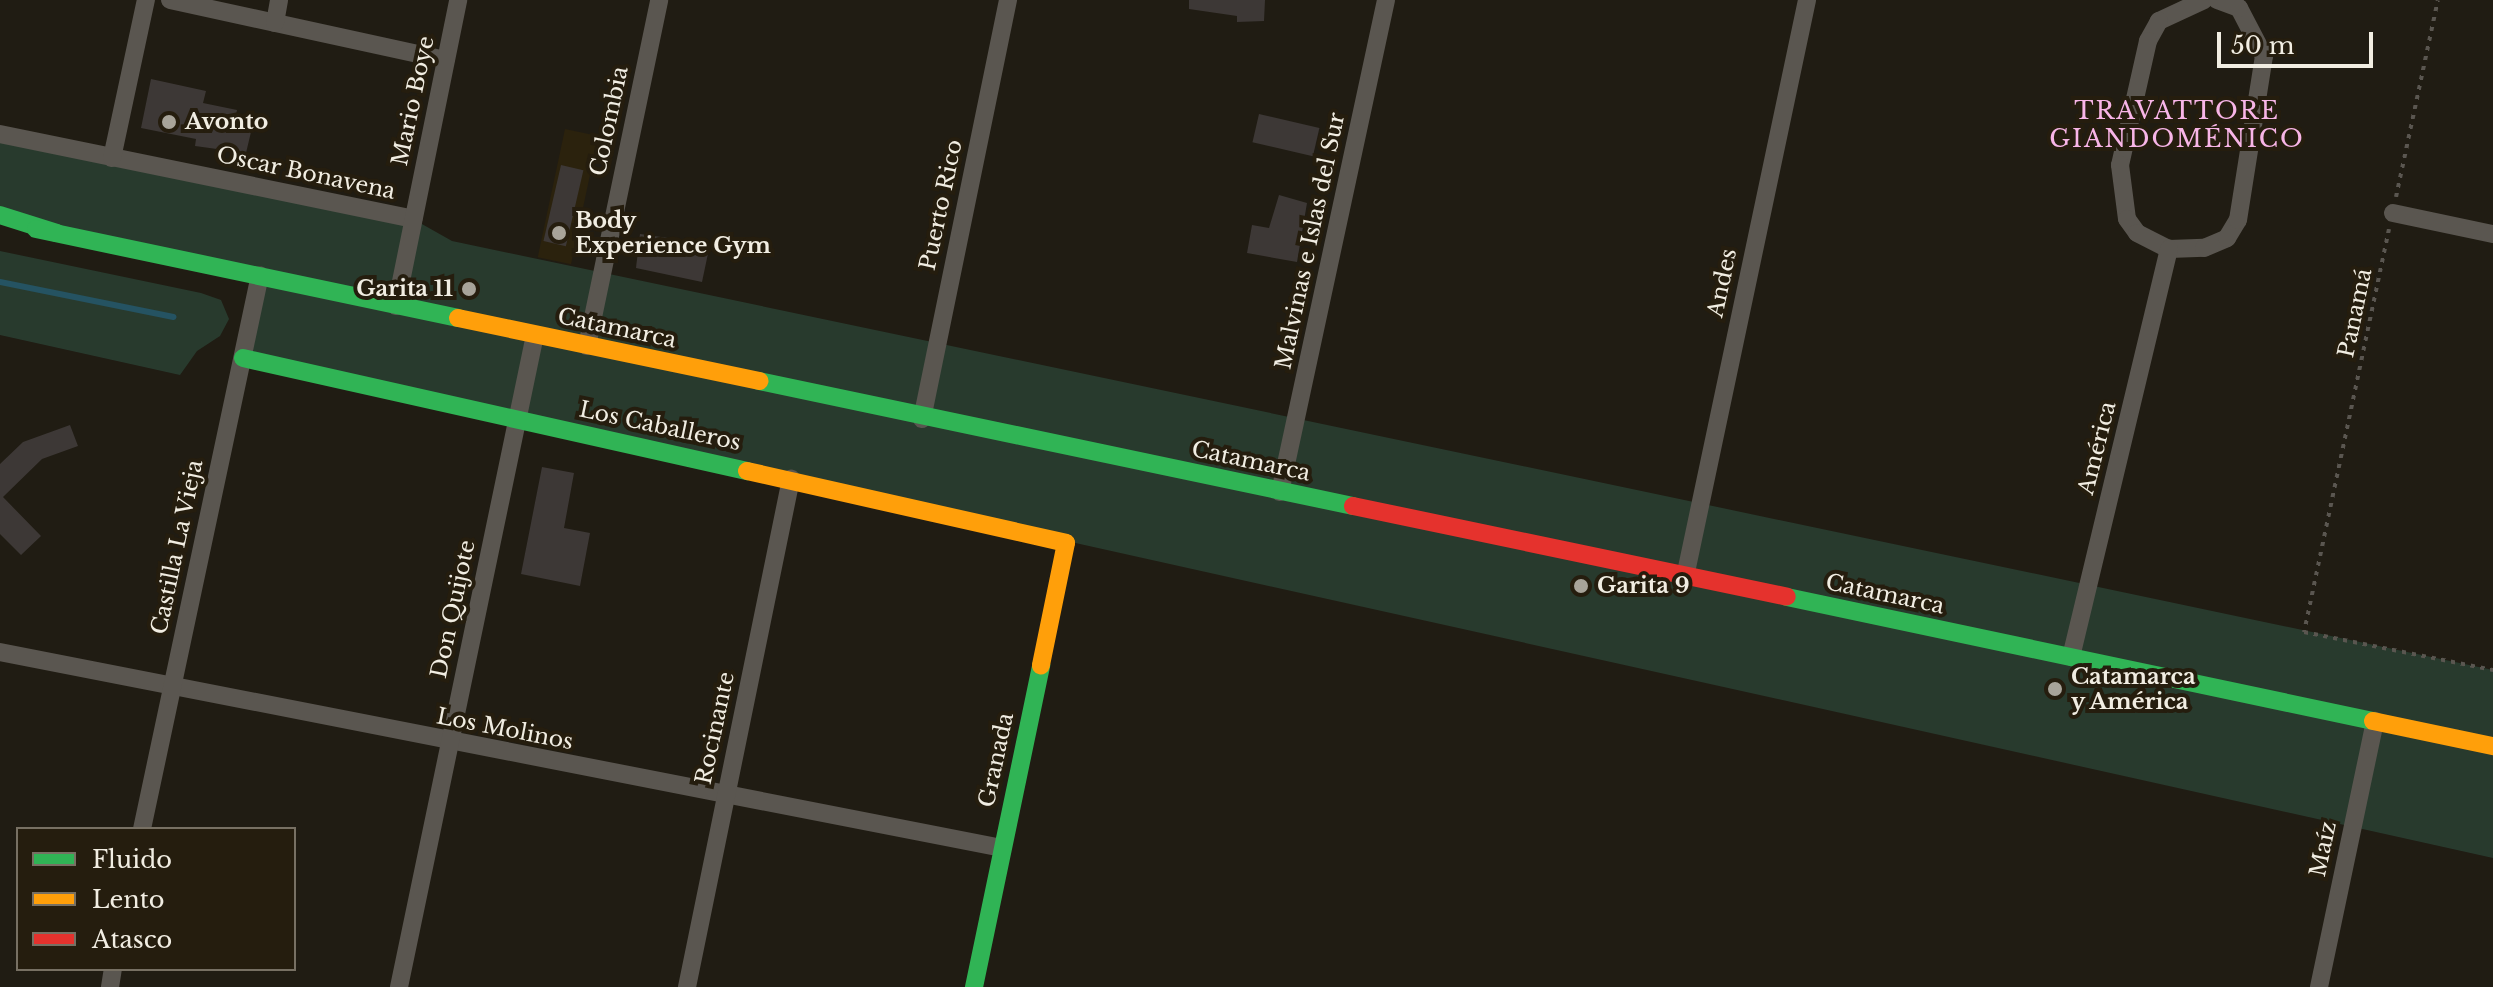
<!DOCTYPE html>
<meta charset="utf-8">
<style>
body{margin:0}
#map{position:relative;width:2493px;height:987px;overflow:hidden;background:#201c13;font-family:"Libre Baskerville",serif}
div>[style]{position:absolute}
.built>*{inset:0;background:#2b220d;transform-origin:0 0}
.green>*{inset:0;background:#283a2d}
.stream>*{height:6px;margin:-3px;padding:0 3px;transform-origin:3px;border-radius:3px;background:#255362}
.building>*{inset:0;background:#3d3836;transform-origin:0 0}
.path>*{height:4px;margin-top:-2px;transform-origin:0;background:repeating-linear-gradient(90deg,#5a5650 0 4px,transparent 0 10px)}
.street>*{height:18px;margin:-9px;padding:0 9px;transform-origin:9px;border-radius:9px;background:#5a5650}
.fast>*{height:18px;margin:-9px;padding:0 9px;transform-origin:9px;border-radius:9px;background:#30b455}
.slow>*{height:18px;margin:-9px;padding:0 9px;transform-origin:9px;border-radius:9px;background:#ff9f0a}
.jam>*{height:18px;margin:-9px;padding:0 9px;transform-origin:9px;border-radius:9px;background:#e5322d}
.dots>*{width:22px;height:22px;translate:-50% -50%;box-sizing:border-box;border:4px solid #251d0e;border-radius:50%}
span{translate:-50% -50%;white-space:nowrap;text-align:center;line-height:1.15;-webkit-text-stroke:8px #251d0e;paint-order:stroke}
.street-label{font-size:22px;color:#f1ede2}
.poi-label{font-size:22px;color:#f1ede2;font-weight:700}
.left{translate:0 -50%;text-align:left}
.right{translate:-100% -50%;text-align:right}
.neighbourhood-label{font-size:24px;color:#f8b5e7;letter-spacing:2px}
.legend{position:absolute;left:16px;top:827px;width:280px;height:144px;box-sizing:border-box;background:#251d0e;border:2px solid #777063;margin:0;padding:10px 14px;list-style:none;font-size:24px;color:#f1ede2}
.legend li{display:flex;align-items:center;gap:16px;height:40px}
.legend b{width:40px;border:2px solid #777063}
.scale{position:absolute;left:2217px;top:32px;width:156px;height:36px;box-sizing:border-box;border:4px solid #f1ede2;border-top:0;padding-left:10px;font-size:24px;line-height:28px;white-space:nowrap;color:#f1ede2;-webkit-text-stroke:6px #251d0e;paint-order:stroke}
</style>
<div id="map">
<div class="built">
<i style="left:565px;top:129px;width:34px;height:131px;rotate:12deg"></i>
</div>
<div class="green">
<i style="clip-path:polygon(0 134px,413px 219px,452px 241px,2493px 670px,2493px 858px,243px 358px,260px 275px,0 215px)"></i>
<i style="clip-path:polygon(0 251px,201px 293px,221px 300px,229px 319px,220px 336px,197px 351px,180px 375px,0 335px)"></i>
</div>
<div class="stream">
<i style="left:0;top:282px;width:177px;rotate:11.4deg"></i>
</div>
<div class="building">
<i style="clip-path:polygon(1189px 0,1265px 0,1264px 21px,1237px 22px,1237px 16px,1189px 9px)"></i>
<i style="clip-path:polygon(151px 79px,206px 91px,203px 103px,237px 110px,233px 129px,251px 132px,246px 153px,195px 146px,196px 139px,141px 128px)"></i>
<i style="left:1259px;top:114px;width:62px;height:29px;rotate:13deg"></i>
<i style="left:561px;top:165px;width:23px;height:78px;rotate:13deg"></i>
<i style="clip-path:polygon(1279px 195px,1307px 203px,1297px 262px,1247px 253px,1252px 225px,1269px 228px)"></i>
<i style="clip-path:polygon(640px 234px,710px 244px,702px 282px,636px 268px)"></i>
<i style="clip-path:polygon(70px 425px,78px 446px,42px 459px,3px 497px,41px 536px,21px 555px,0 534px,0 464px,23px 442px)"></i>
<i style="clip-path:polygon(542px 467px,574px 473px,564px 528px,590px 533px,580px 586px,521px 574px)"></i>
</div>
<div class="path">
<i style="left:2396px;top:197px;width:201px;rotate:-78deg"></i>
<i style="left:2389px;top:229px;width:412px;rotate:101.9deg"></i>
<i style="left:2304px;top:632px;width:193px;rotate:11.4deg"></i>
</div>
<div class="street">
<i style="left:170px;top:0;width:282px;rotate:12.3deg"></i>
<i style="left:2204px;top:0;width:50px;rotate:155deg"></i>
<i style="left:2159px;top:21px;width:23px;rotate:119deg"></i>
<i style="left:2148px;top:41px;width:127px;rotate:102.7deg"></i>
<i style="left:2120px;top:165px;width:54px;rotate:82.6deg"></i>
<i style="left:2127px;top:219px;width:17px;rotate:54deg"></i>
<i style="left:2137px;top:233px;width:36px;rotate:27deg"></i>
<i style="left:2169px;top:249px;width:35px;rotate:-2deg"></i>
<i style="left:2204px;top:248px;width:25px;rotate:-23deg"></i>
<i style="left:2227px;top:238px;width:21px;rotate:-59deg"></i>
<i style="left:2238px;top:220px;width:166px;rotate:-81deg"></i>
<i style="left:2264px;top:56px;width:54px;rotate:-117.5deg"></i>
<i style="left:2239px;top:8px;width:23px;rotate:-160deg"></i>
<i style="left:275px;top:23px;width:23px;rotate:-80deg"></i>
<i style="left:0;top:134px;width:422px;rotate:11.6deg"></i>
<i style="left:112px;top:158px;width:162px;rotate:-77.9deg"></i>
<i style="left:2393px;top:213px;width:102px;rotate:11.9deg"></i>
<i style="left:396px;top:306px;width:312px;rotate:-78.5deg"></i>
<i style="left:587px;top:346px;width:353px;rotate:-78.2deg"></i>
<i style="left:922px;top:419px;width:428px;rotate:-78.4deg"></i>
<i style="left:1280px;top:492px;width:503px;rotate:-77.84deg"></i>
<i style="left:1685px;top:577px;width:590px;rotate:-78.06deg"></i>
<i style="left:0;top:652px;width:1021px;rotate:11.07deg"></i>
<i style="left:2071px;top:657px;width:420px;rotate:-76.5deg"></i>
<i style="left:142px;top:829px;width:566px;rotate:-77.98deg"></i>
<i style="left:110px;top:987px;width:18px;rotate:-81deg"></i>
<i style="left:399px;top:987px;width:666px;rotate:-78.22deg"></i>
<i style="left:687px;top:987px;width:519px;rotate:-78.43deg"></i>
<i style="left:2319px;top:987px;width:272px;rotate:-78.1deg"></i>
</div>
<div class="fast">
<i style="left:0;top:215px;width:60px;rotate:17.5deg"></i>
<i style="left:36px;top:229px;width:431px;rotate:11.9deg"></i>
<i style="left:243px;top:358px;width:517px;rotate:12.64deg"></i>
<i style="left:759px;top:381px;width:607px;rotate:11.88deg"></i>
<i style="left:1787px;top:597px;width:599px;rotate:11.95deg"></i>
<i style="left:974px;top:987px;width:329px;rotate:-78.2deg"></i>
</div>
<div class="slow">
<i style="left:458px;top:318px;width:308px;rotate:11.8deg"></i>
<i style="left:747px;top:471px;width:327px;rotate:12.7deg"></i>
<i style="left:1066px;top:543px;width:125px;rotate:101.6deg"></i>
<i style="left:2373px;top:721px;width:123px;rotate:11.8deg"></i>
</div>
<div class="jam">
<i style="left:1353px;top:506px;width:443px;rotate:11.8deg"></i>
</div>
<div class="dots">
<i style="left:169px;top:122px;background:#a8a49a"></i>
<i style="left:559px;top:233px;background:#a8a49a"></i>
<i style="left:469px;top:289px;background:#a8a49a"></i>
<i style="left:1581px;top:586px;background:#a8a49a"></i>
<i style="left:2055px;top:689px;background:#a8a49a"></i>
</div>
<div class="street-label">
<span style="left:413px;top:101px;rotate:-78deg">Mario Boye</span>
<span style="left:609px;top:121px;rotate:-78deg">Colombia</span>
<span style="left:306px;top:173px;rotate:12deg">Oscar Bonavena</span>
<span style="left:941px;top:205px;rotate:-78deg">Puerto Rico</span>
<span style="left:1310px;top:241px;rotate:-78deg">Malvinas e Islas del Sur</span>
<span style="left:1722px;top:283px;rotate:-78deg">Andes</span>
<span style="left:2355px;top:313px;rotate:-78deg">Panamá</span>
<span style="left:617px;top:328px;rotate:12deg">Catamarca</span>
<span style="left:660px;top:426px;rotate:12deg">Los Caballeros</span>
<span style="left:2097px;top:448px;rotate:-76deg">América</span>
<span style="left:1251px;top:461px;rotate:12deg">Catamarca</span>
<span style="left:177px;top:547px;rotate:-78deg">Castilla La Vieja</span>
<span style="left:1885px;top:594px;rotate:12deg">Catamarca</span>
<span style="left:453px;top:609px;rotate:-78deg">Don Quijote</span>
<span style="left:715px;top:728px;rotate:-78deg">Rocinante</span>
<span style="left:505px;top:729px;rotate:11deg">Los Molinos</span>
<span style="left:996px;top:760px;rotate:-78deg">Granada</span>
<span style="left:2323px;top:849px;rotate:-78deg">Maíz</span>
</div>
<div class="poi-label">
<span class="left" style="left:185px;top:122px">Avonto</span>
<span class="left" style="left:575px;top:233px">Body<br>Experience Gym</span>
<span class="right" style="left:453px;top:289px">Garita 11</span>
<span class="left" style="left:1597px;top:586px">Garita 9</span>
<span class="left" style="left:2071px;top:689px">Catamarca<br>y América</span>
</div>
<div class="neighbourhood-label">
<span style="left:2177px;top:125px">TRAVATTORE<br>GIANDOMÉNICO</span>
</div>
<ul class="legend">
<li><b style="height:10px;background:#30b455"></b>Fluido</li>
<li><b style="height:10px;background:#ff9f0a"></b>Lento</li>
<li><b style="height:10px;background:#e5322d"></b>Atasco</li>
</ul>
<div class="scale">50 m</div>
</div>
